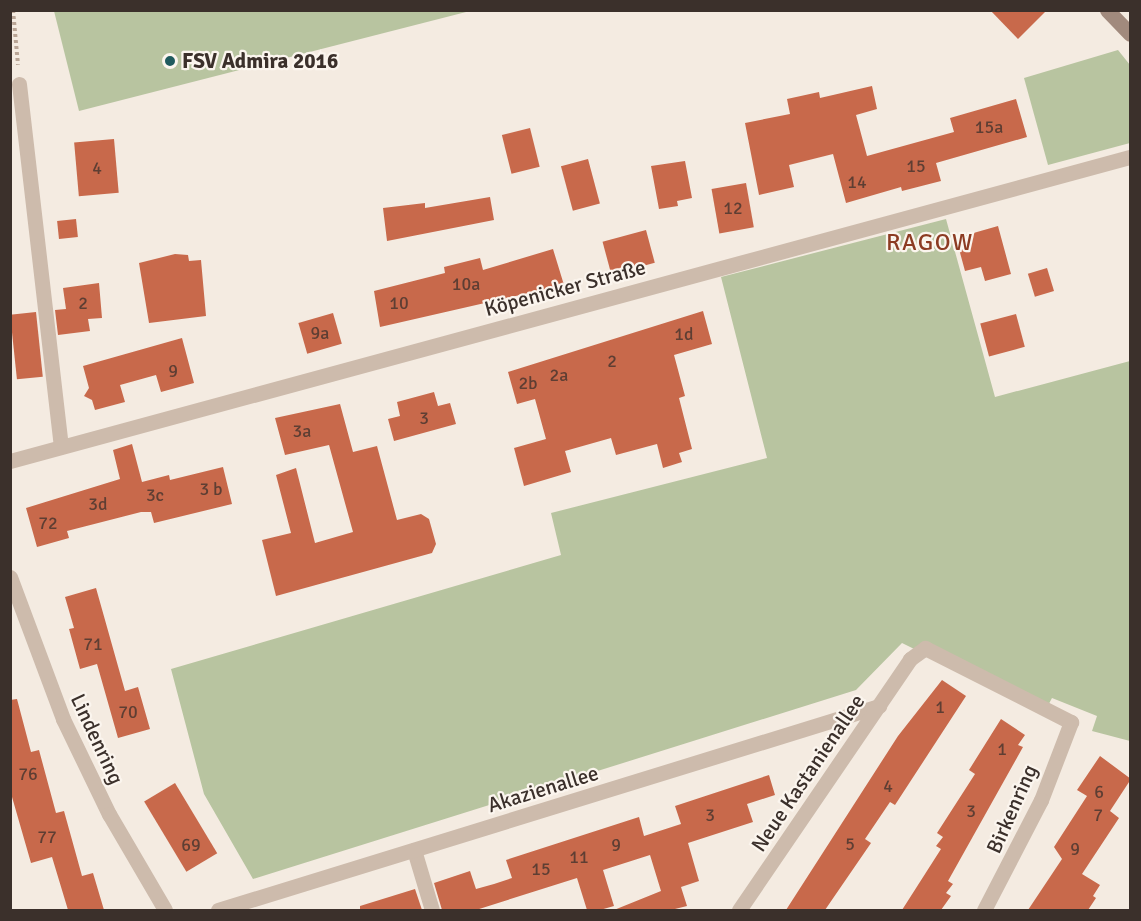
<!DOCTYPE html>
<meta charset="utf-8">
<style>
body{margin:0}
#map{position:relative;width:1141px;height:921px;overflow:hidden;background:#f4ebe1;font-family:Signika,sans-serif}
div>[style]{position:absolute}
.green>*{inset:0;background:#b8c4a0}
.building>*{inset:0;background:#c8694b;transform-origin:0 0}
.path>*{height:4px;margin-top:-2px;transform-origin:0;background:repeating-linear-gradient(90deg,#b9a596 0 3px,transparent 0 6px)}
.street>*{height:15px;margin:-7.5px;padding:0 7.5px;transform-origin:7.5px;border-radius:7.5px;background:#cdbbac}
.secondary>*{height:15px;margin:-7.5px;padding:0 7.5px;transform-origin:7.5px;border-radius:7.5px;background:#a18a7d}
.dots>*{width:16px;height:16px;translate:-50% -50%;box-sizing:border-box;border:3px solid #fbf5ee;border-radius:50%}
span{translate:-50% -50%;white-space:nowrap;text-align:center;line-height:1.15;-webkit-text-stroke:4.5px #fbf5ee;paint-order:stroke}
.number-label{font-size:18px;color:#5e3e33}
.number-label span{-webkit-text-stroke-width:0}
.poi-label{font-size:21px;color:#3b302b;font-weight:700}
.left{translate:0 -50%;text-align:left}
.street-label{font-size:21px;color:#3b302b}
.quarter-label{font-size:24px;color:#8c3b22;letter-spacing:1.5px}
.frame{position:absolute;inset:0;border:12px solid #3b302b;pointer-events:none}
</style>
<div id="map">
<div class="green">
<i style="clip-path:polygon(54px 11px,54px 10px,470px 11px,79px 111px)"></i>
<i style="clip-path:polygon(1118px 50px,1130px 65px,1130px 143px,1048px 165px,1024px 78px)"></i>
<i style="clip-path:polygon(946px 219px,995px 397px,1130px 361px,1130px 741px,1092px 731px,1097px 716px,1052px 698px,1044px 713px,902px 643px,856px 690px,253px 879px,204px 794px,171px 669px,561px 555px,551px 513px,767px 458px,721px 277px)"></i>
</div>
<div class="building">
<i style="clip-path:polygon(990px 10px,1047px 10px,1018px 39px)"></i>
<i style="clip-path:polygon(872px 86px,877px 109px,856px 115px,867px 156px,954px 132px,950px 118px,1016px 99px,1027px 137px,936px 163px,941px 181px,902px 191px,901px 187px,846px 203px,833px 154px,789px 165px,794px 187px,759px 195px,745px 123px,790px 114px,787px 99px,819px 92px,820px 98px)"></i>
<i style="left:530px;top:128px;width:40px;height:29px;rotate:76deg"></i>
<i style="left:114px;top:139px;width:54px;height:40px;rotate:85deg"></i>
<i style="left:588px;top:159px;width:46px;height:28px;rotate:75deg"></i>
<i style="clip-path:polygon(685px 161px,692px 198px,677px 201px,678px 206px,659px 209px,651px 166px)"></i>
<i style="left:746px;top:183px;width:45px;height:35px;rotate:80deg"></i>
<i style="clip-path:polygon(490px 197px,494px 220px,387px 241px,383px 208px,425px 203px,425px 208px)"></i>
<i style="left:76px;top:219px;width:18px;height:19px;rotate:84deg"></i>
<i style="clip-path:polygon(998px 226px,1011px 274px,985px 281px,981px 267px,965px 271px,956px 238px)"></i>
<i style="left:646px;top:230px;width:34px;height:45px;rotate:75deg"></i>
<i style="clip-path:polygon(553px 249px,564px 285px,380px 327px,374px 291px,445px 273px,444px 267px,480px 258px,483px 270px)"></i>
<i style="clip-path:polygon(175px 254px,188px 255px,189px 261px,201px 260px,206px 316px,149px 323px,139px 263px)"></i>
<i style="left:1047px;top:268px;width:24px;height:20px;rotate:73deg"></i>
<i style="clip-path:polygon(99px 283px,102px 318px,88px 319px,90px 331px,58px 335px,55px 310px,66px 309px,63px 288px)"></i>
<i style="clip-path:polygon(703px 311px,712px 344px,674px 355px,685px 396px,679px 398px,692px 449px,679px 453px,682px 462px,663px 468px,657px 444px,616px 455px,611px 438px,565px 451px,571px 472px,524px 486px,514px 448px,546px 439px,535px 399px,517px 404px,508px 372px)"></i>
<i style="left:36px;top:312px;width:65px;height:26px;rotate:84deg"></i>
<i style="left:333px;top:313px;width:32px;height:36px;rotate:74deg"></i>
<i style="left:1016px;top:314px;width:34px;height:37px;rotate:75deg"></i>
<i style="clip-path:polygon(182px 338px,194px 383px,161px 392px,156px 375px,120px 385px,125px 402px,95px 410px,92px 400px,84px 396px,89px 388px,83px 366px)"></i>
<i style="clip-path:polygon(434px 392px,438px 406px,450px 403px,456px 424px,394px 441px,388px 419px,400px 416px,397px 402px)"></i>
<i style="clip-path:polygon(340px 404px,353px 452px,377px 446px,397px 520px,421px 514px,429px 519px,436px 544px,432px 553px,276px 596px,262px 540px,291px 533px,276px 475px,296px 468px,315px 543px,353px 532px,329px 445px,285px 455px,275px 418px)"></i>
<i style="clip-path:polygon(132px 444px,142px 482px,169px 475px,170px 480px,223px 467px,232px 504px,154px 523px,151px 512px,141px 512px,67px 531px,69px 538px,37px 547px,26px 508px,120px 479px,113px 450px)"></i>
<i style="clip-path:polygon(96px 588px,125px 691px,138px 687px,150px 729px,118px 738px,97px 664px,80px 669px,69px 629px,74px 628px,65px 597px)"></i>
<i style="clip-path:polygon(942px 680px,966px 696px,895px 805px,890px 802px,865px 839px,871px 843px,825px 910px,786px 910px,898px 736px)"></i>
<i style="clip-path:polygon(17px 699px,31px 752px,39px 750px,56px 813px,64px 811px,82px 876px,93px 873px,104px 910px,68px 910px,52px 857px,31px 863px,10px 790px,10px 700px)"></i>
<i style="clip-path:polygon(1001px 719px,1025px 735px,1018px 745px,1023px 747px,948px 881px,953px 884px,946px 893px,951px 896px,941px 910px,902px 910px,941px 849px,936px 846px,943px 837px,937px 833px,975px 774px,969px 770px)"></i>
<i style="clip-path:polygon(1100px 756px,1131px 779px,1110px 811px,1119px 818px,1082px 874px,1100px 885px,1093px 896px,1096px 898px,1088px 910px,1028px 910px,1062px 859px,1054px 847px,1087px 796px,1077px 790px)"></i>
<i style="clip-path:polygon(769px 775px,775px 795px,747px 804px,753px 822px,688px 843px,699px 881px,681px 887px,687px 906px,671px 910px,614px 910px,661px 891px,650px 855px,603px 870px,614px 906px,600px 910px,587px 910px,577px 878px,476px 910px,442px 910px,434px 883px,470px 871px,476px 889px,494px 884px,512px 878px,506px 860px,639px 817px,644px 836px,681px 824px,675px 806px)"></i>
<i style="left:175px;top:783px;width:82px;height:36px;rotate:59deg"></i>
<i style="clip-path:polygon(415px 889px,422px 910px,360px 910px,360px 906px)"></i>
</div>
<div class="path">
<i style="left:13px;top:10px;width:55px;rotate:84.8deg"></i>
</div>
<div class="street">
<i style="left:19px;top:84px;width:364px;rotate:83.4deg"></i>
<i style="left:10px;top:461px;width:1161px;rotate:-15.19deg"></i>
<i style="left:10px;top:577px;width:152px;rotate:69.5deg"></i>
<i style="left:63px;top:719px;width:106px;rotate:64.2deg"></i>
<i style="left:109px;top:814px;width:111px;rotate:59.7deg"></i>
<i style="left:414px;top:850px;width:63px;rotate:73.3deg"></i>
<i style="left:218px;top:910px;width:692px;rotate:-17.15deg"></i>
<i style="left:739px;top:910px;width:304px;rotate:-55.7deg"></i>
<i style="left:910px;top:659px;width:19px;rotate:-36deg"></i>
<i style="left:925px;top:648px;width:164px;rotate:26.9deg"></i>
<i style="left:1071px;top:722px;width:84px;rotate:111deg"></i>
<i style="left:1041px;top:800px;width:124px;rotate:117.4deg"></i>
</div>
<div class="secondary">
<i style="left:1107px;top:10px;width:33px;rotate:46deg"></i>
</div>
<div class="dots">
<i style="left:170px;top:61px;background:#1f5a5e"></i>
</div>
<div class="number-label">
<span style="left:989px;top:127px">15a</span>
<span style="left:916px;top:166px">15</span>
<span style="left:97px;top:168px">4</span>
<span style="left:857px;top:182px">14</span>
<span style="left:733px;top:208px">12</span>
<span style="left:466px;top:284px">10a</span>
<span style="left:83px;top:303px">2</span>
<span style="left:399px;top:303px">10</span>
<span style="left:320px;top:333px">9a</span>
<span style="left:684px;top:334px">1d</span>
<span style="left:612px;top:361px">2</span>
<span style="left:173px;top:371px">9</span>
<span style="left:559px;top:375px">2a</span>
<span style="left:528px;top:383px">2b</span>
<span style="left:424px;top:418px">3</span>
<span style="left:302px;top:431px">3a</span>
<span style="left:211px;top:489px">3 b</span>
<span style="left:155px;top:495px">3c</span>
<span style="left:98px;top:504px">3d</span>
<span style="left:48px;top:523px">72</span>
<span style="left:93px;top:644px">71</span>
<span style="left:940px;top:707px">1</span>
<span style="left:128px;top:712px">70</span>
<span style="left:1002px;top:749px">1</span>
<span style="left:28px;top:774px">76</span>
<span style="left:888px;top:786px">4</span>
<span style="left:1099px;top:792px">6</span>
<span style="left:971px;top:811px">3</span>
<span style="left:710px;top:815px">3</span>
<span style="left:1098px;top:815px">7</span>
<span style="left:47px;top:837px">77</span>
<span style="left:850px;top:844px">5</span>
<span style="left:191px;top:845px">69</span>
<span style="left:616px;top:845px">9</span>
<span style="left:1075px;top:849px">9</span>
<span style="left:579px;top:857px">11</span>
<span style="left:541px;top:869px">15</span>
</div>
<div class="poi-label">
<span class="left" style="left:182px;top:61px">FSV Admira 2016</span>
</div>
<div class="street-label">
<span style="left:565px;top:288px;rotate:-15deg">Köpenicker Straße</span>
<span style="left:97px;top:739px;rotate:65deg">Lindenring</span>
<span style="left:808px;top:773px;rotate:-56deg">Neue Kastanienallee</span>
<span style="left:543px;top:789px;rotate:-17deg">Akazienallee</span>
<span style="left:1012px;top:809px;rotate:-66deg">Birkenring</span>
</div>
<div class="quarter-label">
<span style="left:930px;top:243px">RAGOW</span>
</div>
<div class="frame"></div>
</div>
